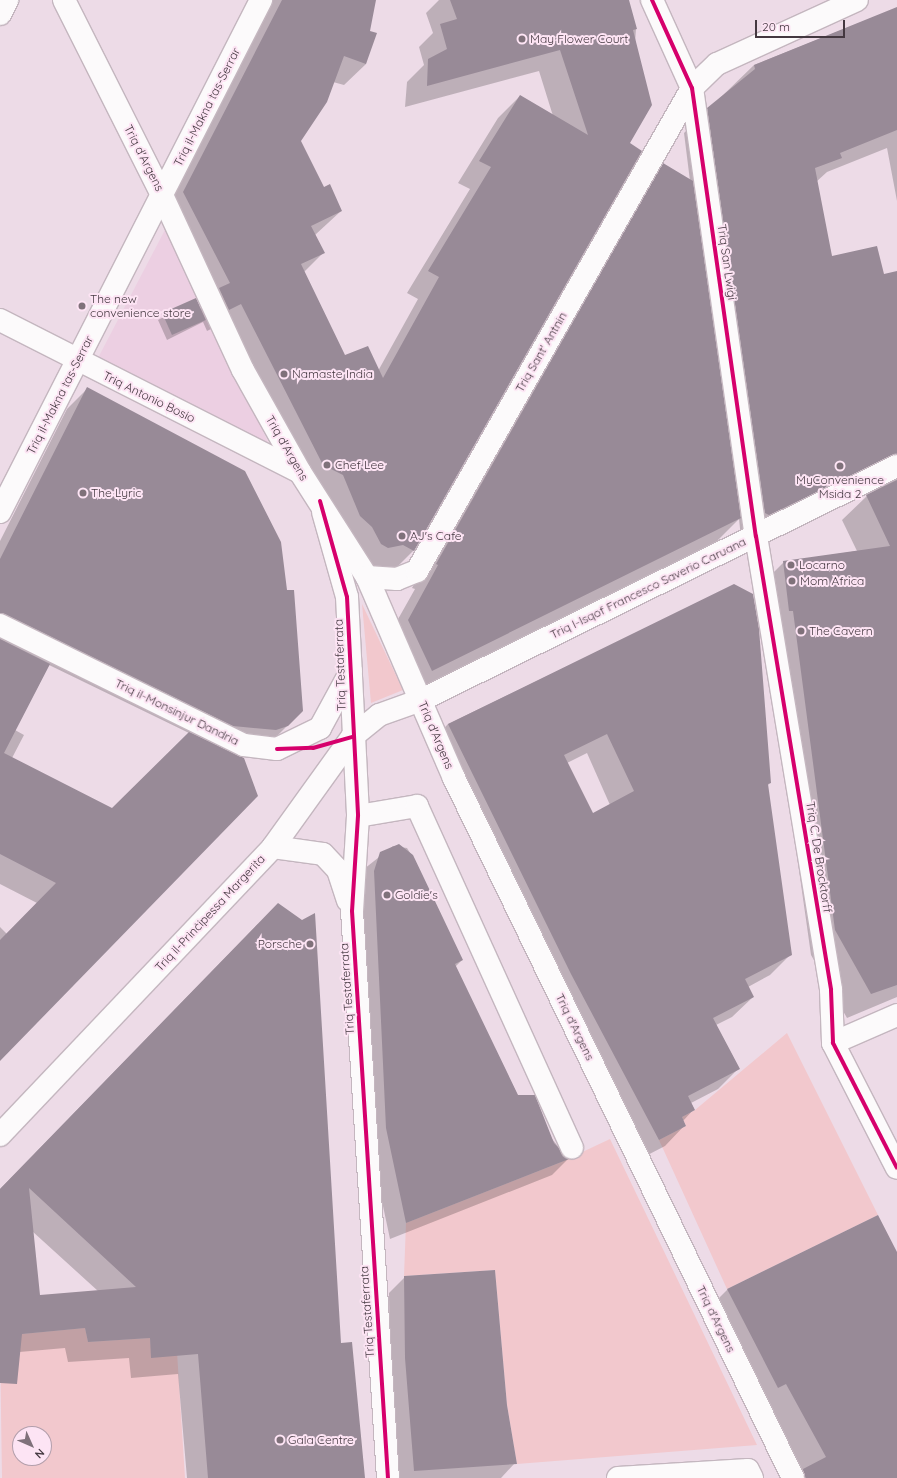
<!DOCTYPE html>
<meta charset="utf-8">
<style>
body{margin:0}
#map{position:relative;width:897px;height:1478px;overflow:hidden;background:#eddbe7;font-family:Quicksand,sans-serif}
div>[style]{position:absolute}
.built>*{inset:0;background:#eccfe2}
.green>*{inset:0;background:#f2c8cd}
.shadow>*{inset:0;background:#0003}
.building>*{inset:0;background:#988a97;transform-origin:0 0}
.roads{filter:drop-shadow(1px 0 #c4b6bf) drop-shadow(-1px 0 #c4b6bf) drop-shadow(0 1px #c4b6bf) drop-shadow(0 -1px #c4b6bf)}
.minor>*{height:22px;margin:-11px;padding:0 11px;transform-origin:11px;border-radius:11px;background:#fcfafb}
.major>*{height:22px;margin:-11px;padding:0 11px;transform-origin:11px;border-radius:11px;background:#fcfafb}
.cycleway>*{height:4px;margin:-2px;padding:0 2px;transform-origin:2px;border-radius:2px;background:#d6006c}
.dots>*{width:11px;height:11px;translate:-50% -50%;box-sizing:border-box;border:2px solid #fde4f4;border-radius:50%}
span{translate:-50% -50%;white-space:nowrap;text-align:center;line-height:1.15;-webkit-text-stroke:4px #fde4f4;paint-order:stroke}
.poi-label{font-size:12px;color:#443840}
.left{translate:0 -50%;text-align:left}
.right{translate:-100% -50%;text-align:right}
.street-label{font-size:12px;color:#443840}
.north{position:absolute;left:12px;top:1426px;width:40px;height:40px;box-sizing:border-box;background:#fde4f4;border:1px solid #b39fac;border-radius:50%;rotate:135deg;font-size:11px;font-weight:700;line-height:16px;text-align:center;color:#443840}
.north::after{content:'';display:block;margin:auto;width:14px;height:18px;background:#7f717a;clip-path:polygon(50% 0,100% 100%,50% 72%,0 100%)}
.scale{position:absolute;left:755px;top:20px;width:90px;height:18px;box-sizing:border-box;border:2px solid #443840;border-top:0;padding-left:5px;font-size:12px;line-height:14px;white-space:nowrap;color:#443840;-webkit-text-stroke:3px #fde4f4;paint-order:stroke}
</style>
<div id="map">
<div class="built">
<i style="clip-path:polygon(167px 226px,269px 444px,98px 358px)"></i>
</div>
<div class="green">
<i style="clip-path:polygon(362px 604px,403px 690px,371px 703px)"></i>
<i style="clip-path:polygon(787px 1033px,878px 1215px,727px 1289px,659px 1140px,686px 1126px,682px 1117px,695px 1110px)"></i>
<i style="clip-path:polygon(610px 1139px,757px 1445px,517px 1464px,507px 1405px,495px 1270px,404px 1276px,406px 1223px,559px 1163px)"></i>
<i style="clip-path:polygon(evenodd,85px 1328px,88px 1342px,150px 1338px,152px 1357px,177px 1352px,185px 1478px,2px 1478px,0 1345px,22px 1334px,85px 1328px,20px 1434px,44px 1434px,44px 1458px,20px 1458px,20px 1434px)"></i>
</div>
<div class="shadow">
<i style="clip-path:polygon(271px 0,373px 0,366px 64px,344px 85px,333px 82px,300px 141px,324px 188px,341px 211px,315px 235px,323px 253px,304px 272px,345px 357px,378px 371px,418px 299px,407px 293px,470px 189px,458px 183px,498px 118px,520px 96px,553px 116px,539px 71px,405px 107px,407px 82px,424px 65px,419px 47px,433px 33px,426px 13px,439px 0,628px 0,636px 29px,628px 144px,641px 151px,413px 551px,391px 573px,380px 566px,366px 569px,219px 325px,207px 331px,203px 322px,167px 340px,158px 320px,196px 300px,200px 309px,207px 301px,162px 214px)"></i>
<i style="clip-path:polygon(897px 8px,897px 201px,887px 148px,827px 172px,816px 182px,832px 258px,884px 275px,897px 272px,897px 997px,847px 1018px,811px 955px,759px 587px,784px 562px,857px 551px,842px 520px,867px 496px,884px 485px,873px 477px,741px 538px,739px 519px,716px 542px,408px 694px,384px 644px,415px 589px,412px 588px,640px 188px,664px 165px,690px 181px,684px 133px,754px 65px)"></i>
<i style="clip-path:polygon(evenodd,87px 389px,302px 711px,267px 746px,255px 750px,217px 746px,0 1060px,0 927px,7px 934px,37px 903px,0 884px,0 541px,67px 409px,87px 389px,49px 665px,189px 733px,112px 810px,12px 758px,24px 735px,15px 730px,49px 665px)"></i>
<i style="clip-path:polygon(evenodd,734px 586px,770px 783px,767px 786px,791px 954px,770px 975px,748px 987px,753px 997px,732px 1017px,716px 1025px,739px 1068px,718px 1089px,691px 1103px,694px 1109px,683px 1121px,685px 1125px,665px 1146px,638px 1160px,428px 745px,448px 724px,734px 586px,587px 753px,610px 805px,592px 815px,567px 763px,587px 753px)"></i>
<i style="clip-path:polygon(393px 846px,407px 848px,412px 856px,462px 960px,455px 967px,518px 1096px,568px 1159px,552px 1175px,390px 1239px,370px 1145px,358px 889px,364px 869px)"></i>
<i style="clip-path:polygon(evenodd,258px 924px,340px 1344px,364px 1478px,187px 1478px,178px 1374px,131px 1378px,129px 1358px,68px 1362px,65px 1348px,8px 1353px,0 1361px,0 1189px,258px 924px,32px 1231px,98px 1291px,39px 1296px,32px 1231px)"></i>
<i style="clip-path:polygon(897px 1255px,897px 1478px,802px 1478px,704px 1313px,727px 1290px)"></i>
<i style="clip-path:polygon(405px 1277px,515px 1463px,501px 1478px,398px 1478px,390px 1374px,389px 1293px)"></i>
</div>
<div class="building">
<i style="clip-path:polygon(282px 0,376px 0,370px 31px,377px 33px,366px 64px,344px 56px,327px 102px,301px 141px,324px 187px,330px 184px,342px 211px,311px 226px,325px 253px,301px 264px,345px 355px,368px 346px,383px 378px,439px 277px,428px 271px,491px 167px,479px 161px,520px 95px,588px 135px,560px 50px,427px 86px,428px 59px,447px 49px,440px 24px,457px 19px,450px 0,629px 0,637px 29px,633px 30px,652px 105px,630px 143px,642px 151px,414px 551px,403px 545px,388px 548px,381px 544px,372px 527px,360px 516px,343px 475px,323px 465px,241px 304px,229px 310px,219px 288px,230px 283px,183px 192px)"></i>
<i style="clip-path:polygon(897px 7px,897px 130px,840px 153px,842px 158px,815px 168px,832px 256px,877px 246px,884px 274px,897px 271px,897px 454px,769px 515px,765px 513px,707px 108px,755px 69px,754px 65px)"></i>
<i style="clip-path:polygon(663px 163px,693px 181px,741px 518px,432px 671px,408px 620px,438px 565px,436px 564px)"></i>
<i style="left:196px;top:298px;width:24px;height:37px;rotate:66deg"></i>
<i style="clip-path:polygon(87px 387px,245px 471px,281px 542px,287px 590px,294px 590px,303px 711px,288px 726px,276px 730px,233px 726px,0 613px,0 559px)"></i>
<i style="clip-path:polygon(897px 480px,897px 985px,871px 994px,835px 930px,793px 611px,789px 611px,783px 561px,890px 546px,866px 495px)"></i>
<i style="clip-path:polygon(evenodd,734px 584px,753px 594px,759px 629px,771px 783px,768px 784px,792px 955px,745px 979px,754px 997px,713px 1018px,740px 1069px,688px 1096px,695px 1110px,682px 1117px,686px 1126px,659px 1140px,571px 974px,448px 724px,734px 584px,607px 734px,634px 791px,593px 813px,564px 755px,607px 734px)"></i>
<i style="clip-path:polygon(0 639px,50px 664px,4px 753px,112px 808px,189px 732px,244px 758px,258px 796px,0 1061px,0 940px,56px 883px,0 854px)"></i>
<i style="clip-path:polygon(399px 844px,413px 855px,444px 920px,463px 960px,455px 964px,518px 1095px,535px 1095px,554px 1143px,569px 1159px,406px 1223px,386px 1128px,374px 871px,380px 852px)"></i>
<i style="clip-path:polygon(evenodd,278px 903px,302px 920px,315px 913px,341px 1343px,352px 1342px,365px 1478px,208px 1478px,198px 1354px,151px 1358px,150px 1338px,88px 1342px,85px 1328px,22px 1334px,17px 1384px,0 1383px,0 1189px,278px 903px,29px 1188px,136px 1287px,40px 1295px,29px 1188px)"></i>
<i style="clip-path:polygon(878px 1215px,897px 1252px,897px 1478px,805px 1478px,803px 1469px,826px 1457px,786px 1384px,778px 1388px,727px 1289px)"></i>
<i style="clip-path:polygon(495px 1270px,507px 1405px,517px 1464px,414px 1471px,405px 1358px,404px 1276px)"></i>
</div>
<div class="roads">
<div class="minor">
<i style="left:652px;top:0;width:97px;rotate:65.6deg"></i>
<i style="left:692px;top:88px;width:453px;rotate:81.9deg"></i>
<i style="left:756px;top:536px;width:460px;rotate:80.6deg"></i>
<i style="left:831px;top:990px;width:53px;rotate:87.8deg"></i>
<i style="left:833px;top:1043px;width:140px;rotate:62.9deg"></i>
<i style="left:0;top:14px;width:16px;rotate:-63deg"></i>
<i style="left:0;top:320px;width:336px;rotate:26.9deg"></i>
<i style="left:0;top:512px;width:575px;rotate:-62.99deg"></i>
<i style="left:323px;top:512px;width:88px;rotate:74.2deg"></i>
<i style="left:347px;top:597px;width:219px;rotate:87.1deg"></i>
<i style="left:358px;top:816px;width:95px;rotate:93.6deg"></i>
<i style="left:352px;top:911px;width:568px;rotate:86.37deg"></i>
<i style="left:367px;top:577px;width:30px;rotate:4deg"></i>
<i style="left:397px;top:579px;width:22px;rotate:-22deg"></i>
<i style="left:417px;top:571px;width:556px;rotate:-60.34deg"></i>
<i style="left:692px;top:88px;width:35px;rotate:-44deg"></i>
<i style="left:717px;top:64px;width:154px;rotate:-24.6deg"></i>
<i style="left:0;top:625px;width:272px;rotate:26.2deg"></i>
<i style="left:244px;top:745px;width:33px;rotate:7deg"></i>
<i style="left:277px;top:749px;width:48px;rotate:-26deg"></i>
<i style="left:320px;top:728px;width:65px;rotate:-61.5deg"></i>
<i style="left:421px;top:700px;width:530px;rotate:-26.18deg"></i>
<i style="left:358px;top:816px;width:60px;rotate:-9.6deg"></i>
<i style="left:417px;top:806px;width:375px;rotate:65.6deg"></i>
<i style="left:273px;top:847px;width:50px;rotate:8deg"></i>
<i style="left:323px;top:854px;width:22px;rotate:47deg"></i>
<i style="left:338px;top:870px;width:32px;rotate:72deg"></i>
<i style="left:833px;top:1043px;width:70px;rotate:-23.6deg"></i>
<i style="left:618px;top:1478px;width:130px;rotate:-3.5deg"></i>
<i style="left:748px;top:1470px;width:9px;rotate:63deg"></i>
</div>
<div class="major">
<i style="left:64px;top:0;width:218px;rotate:63.3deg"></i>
<i style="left:162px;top:195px;width:193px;rotate:65.2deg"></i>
<i style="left:243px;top:370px;width:117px;rotate:60.8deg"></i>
<i style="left:300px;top:472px;width:125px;rotate:57.5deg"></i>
<i style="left:367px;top:577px;width:219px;rotate:66.6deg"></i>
<i style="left:454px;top:778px;width:778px;rotate:64.16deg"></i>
<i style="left:0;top:1135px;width:397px;rotate:-46.5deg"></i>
<i style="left:273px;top:847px;width:135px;rotate:-54.3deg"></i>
<i style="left:352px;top:737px;width:35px;rotate:-39deg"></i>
<i style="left:379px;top:715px;width:45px;rotate:-19.7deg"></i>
</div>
</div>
<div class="cycleway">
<i style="left:652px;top:0;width:97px;rotate:65.6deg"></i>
<i style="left:692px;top:88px;width:453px;rotate:81.9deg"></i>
<i style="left:756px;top:536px;width:460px;rotate:80.6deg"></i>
<i style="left:831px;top:990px;width:53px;rotate:87.8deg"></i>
<i style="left:833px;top:1043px;width:140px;rotate:62.9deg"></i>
<i style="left:320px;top:501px;width:100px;rotate:74.3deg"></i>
<i style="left:347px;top:597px;width:219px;rotate:87.1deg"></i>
<i style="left:358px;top:816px;width:95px;rotate:93.6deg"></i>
<i style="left:352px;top:911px;width:568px;rotate:86.37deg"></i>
<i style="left:277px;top:749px;width:36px;rotate:-2deg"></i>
<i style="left:313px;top:748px;width:41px;rotate:-15.8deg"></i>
</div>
<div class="dots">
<i style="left:522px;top:39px;background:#7f717a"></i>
<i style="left:82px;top:306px;background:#7f717a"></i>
<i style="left:284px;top:374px;background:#7f717a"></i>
<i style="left:327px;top:465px;background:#7f717a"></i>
<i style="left:840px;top:466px;background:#7f717a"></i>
<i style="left:83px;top:493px;background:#7f717a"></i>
<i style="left:402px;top:536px;background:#7f717a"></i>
<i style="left:791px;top:565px;background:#7f717a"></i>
<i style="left:792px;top:581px;background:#7f717a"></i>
<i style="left:801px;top:631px;background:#7f717a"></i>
<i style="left:387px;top:895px;background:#7f717a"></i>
<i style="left:310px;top:944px;background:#7f717a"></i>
<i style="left:280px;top:1440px;background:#7f717a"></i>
</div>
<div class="poi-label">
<span class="left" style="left:530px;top:39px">May Flower Court</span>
<span class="left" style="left:90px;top:306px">The new<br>convenience store</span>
<span class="left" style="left:292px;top:374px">Namaste India</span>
<span class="left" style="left:335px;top:465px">Chef Lee</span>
<span style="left:840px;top:487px">MyConvenience<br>Msida 2</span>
<span class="left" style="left:91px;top:493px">The Lyric</span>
<span class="left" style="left:410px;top:536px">AJ's Cafe</span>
<span class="left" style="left:799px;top:565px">Locarno</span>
<span class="left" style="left:800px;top:581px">Mom Africa</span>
<span class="left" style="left:809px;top:631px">The Cavern</span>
<span class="left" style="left:395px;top:895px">Goldie's</span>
<span class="right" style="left:302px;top:944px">Porsche</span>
<span class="left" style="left:288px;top:1440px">Gala Centre</span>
</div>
<div class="street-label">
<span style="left:207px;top:107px;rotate:-63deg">Triq il-Makna tas-Serrar</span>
<span style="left:144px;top:158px;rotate:63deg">Triq d'Argens</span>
<span style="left:727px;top:262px;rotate:82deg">Triq San Lwiġi</span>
<span style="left:541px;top:352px;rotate:-60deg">Triq Sant' Antnin</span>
<span style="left:60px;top:395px;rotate:-63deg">Triq il-Makna tas-Serrar</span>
<span style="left:149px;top:397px;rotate:26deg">Triq Antonio Bosio</span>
<span style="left:287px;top:448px;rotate:60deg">Triq d'Argens</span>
<span style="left:648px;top:588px;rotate:-26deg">Triq l-Isqof Francesco Saverio Caruana</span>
<span style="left:340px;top:665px;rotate:-92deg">Triq Testaferrata</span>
<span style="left:177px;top:712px;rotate:26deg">Triq il-Monsinjur Dandria</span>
<span style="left:436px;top:735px;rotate:67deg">Triq d'Argens</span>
<span style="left:819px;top:857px;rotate:81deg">Triq C. De Brocktorff</span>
<span style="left:210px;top:913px;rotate:-47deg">Triq il-Prinċipessa Margerita</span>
<span style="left:347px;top:989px;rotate:-94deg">Triq Testaferrata</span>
<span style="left:575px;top:1027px;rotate:64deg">Triq d'Argens</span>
<span style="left:367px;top:1312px;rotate:-94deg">Triq Testaferrata</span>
<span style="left:716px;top:1319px;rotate:64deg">Triq d'Argens</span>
</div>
<div class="north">N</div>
<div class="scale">20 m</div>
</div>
